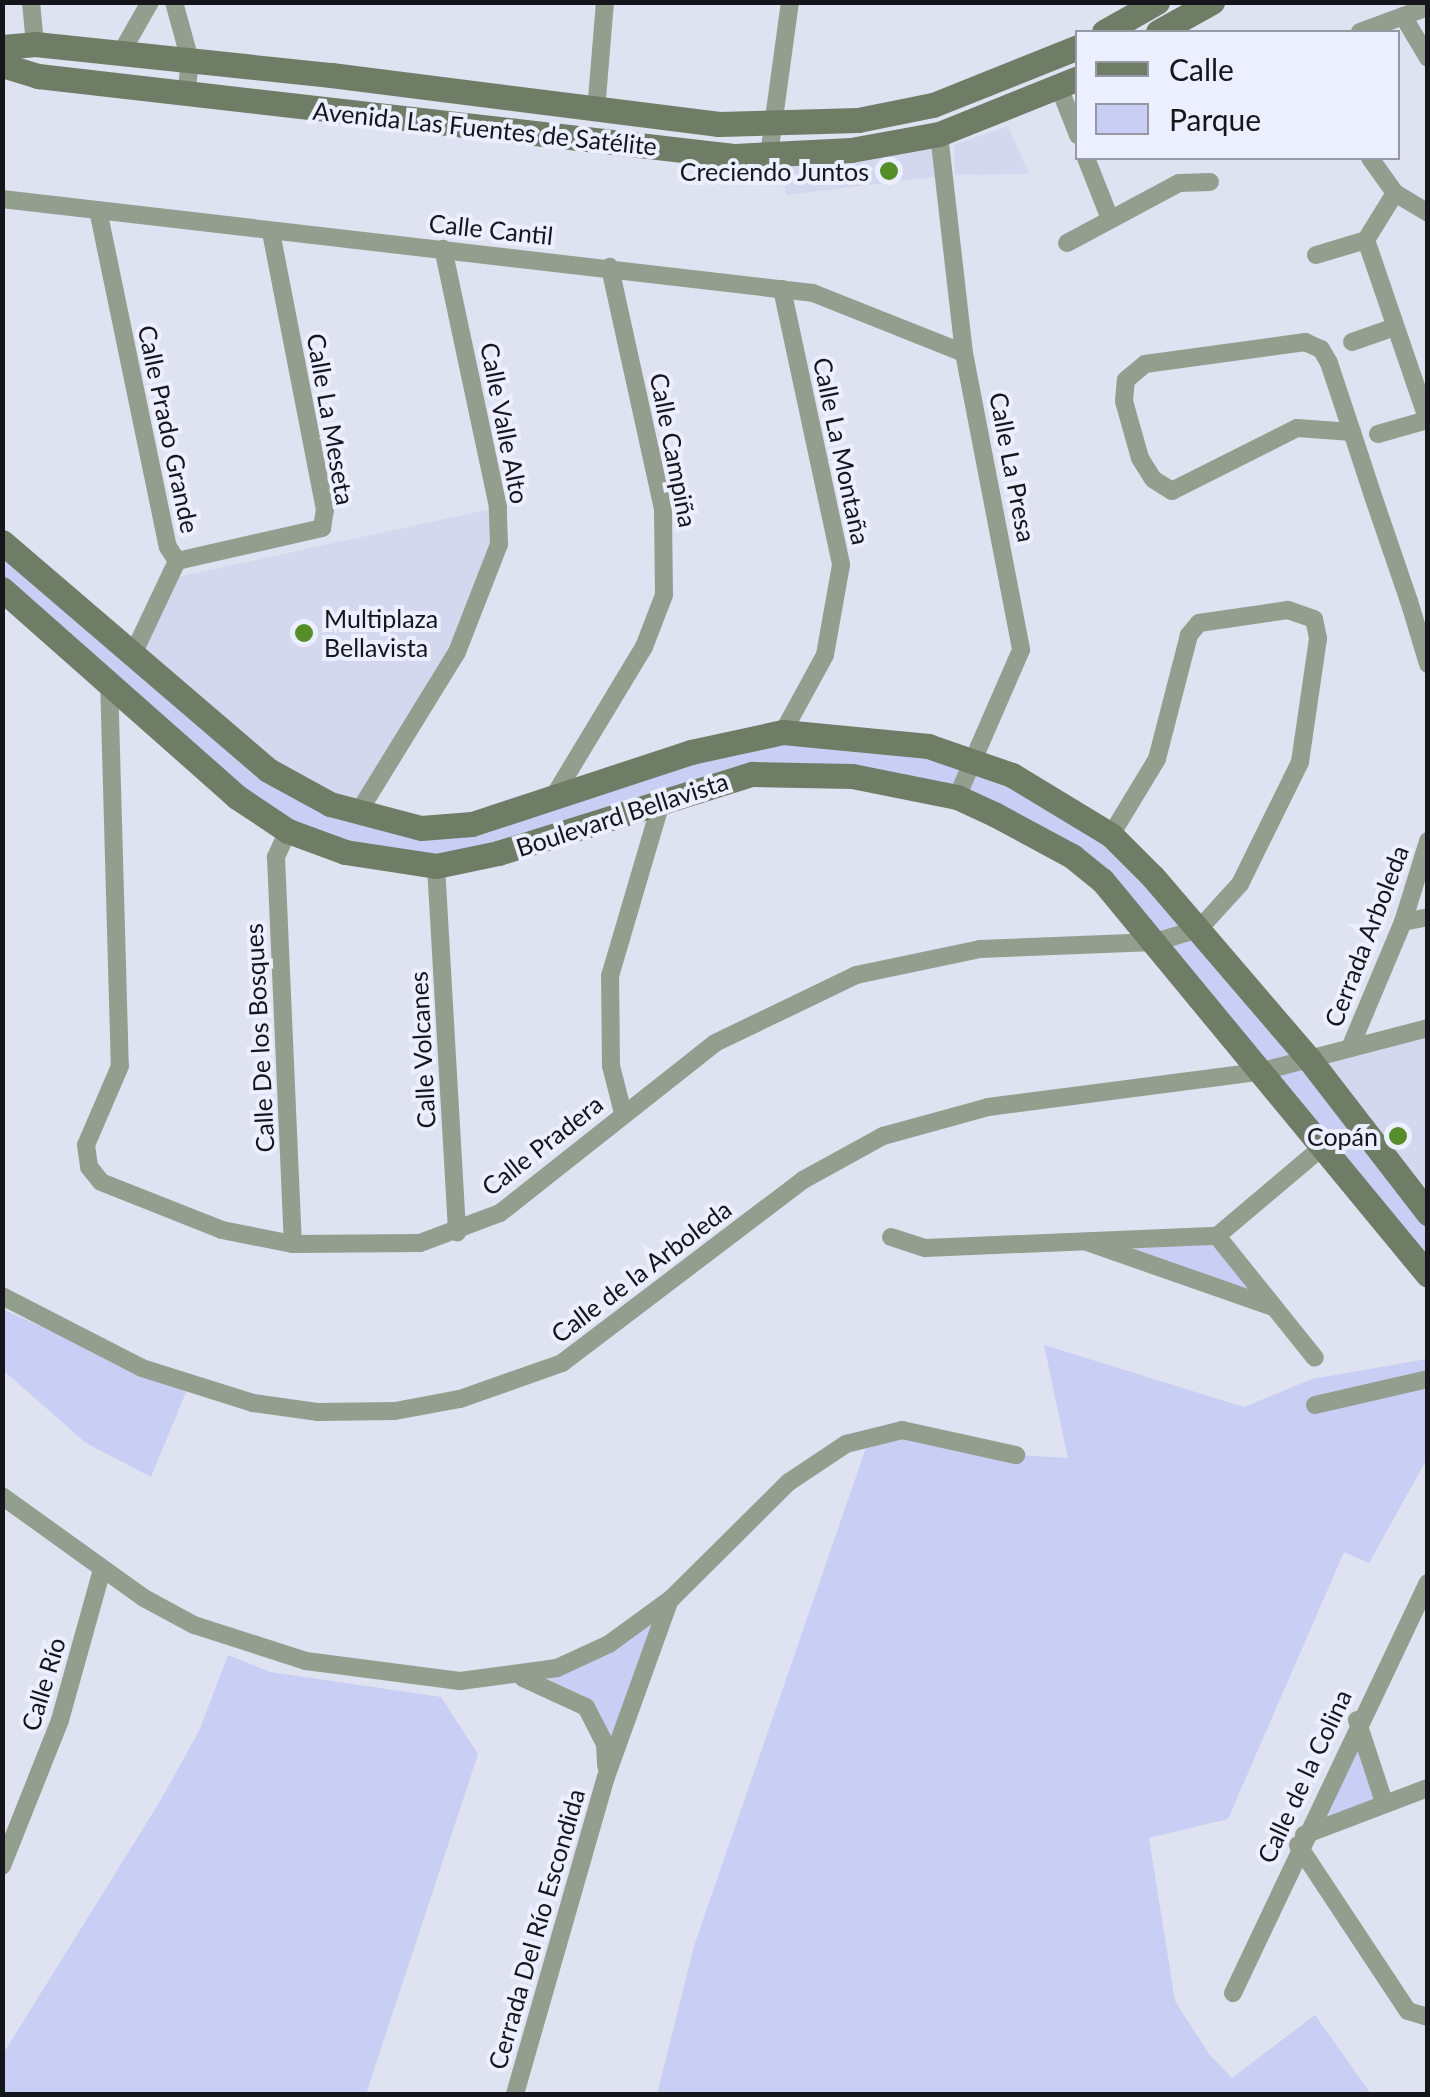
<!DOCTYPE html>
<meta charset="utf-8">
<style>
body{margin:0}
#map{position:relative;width:1430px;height:2097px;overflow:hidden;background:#dfe2f1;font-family:Lato,sans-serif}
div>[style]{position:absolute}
.built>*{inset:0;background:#d4d8ef;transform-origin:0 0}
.green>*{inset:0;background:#c8cef4}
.street>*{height:18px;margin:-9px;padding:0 9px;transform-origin:9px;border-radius:9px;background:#949e8f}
.secondary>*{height:25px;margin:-12.5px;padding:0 12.5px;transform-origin:12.5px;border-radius:12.5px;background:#6f7d67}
.dots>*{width:28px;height:28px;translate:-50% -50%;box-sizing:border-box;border:5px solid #ecefff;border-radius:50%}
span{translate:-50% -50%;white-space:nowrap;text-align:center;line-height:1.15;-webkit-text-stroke:8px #ecefff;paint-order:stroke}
.street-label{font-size:25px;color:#15161c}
.poi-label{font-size:25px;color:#15161c}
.right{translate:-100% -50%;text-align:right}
.left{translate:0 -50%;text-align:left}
.frame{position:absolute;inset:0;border:5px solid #15161c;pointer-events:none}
.legend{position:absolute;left:1075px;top:30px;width:325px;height:130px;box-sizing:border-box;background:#ecefff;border:2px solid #9698a4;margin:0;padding:12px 18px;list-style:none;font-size:30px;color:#15161c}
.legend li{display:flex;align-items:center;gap:20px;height:50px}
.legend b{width:50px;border:2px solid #9698a4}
</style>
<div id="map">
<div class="built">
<i style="clip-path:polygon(1008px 126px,1029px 174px,955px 175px,954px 145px)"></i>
<i style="left:932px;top:146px;width:31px;height:151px;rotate:83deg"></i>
<i style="clip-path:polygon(491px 509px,492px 540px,468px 617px,356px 803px,267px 760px,144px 649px,177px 577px)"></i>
<i style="clip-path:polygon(1427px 1028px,1427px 1213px,1309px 1059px)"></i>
</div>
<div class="green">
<i style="clip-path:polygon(2px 553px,212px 736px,411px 834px,726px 742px,928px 746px,1111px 835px,1427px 1213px,1427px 1275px,1102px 880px,994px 814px,796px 772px,492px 849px,397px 857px,289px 824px,210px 766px,3px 578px)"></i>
<i style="clip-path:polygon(1217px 1236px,1270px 1306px,1076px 1239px)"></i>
<i style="clip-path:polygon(2px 1309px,186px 1392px,151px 1477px,86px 1443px,3px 1370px)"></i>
<i style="clip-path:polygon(1044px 1345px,1244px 1407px,1312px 1379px,1427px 1359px,1427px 1459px,1369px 1563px,1344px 1552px,1228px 1819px,1149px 1838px,1175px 2001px,1209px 2054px,1232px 2078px,1315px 2015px,1371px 2094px,657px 2094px,694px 1946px,870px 1436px,902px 1430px,1016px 1455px,1068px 1458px)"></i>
<i style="clip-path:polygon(669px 1590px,609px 1760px,600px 1714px,584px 1696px,540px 1675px,583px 1656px)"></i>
<i style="clip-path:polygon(228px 1655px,270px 1672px,441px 1697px,478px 1754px,366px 2094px,3px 2094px,3px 2054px,159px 1803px,199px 1731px)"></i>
<i style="clip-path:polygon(1357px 1720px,1384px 1802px,1304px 1835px)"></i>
</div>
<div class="street">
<i style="left:31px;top:2px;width:42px;rotate:84.6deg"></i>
<i style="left:174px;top:2px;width:60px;rotate:74.6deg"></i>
<i style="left:190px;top:60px;width:31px;rotate:96deg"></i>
<i style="left:1403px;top:16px;width:49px;rotate:59.2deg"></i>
<i style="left:1360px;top:32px;width:72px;rotate:-20.2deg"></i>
<i style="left:121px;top:53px;width:59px;rotate:-60.4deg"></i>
<i style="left:1059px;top:87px;width:52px;rotate:68.4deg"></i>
<i style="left:596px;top:111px;width:109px;rotate:-85.3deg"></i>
<i style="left:939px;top:134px;width:220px;rotate:83.5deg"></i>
<i style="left:964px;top:353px;width:302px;rotate:79.1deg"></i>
<i style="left:1021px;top:650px;width:160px;rotate:113.5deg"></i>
<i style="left:769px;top:155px;width:154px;rotate:-82.2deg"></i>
<i style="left:1086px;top:158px;width:66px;rotate:68.5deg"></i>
<i style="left:1370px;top:158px;width:43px;rotate:54.5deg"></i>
<i style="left:1395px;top:193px;width:39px;rotate:31deg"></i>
<i style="left:1395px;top:193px;width:55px;rotate:121.7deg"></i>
<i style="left:1366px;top:240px;width:191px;rotate:71.1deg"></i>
<i style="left:2px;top:199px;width:816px;rotate:6.61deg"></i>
<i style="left:813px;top:293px;width:162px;rotate:21.7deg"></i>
<i style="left:98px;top:210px;width:344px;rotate:78.3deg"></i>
<i style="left:168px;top:547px;width:17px;rotate:57deg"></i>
<i style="left:177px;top:561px;width:98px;rotate:115.3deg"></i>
<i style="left:1067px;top:243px;width:127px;rotate:-28.2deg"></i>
<i style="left:1179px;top:183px;width:31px;rotate:-2deg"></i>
<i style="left:1316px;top:255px;width:52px;rotate:-16.7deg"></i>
<i style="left:782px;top:289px;width:282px;rotate:77.9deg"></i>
<i style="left:841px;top:565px;width:91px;rotate:100.1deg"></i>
<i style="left:825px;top:655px;width:88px;rotate:118.6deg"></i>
<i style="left:1352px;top:342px;width:46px;rotate:-19.2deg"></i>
<i style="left:1352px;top:432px;width:55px;rotate:-175.8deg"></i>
<i style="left:1297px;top:428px;width:140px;rotate:153.3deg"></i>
<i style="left:1172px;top:491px;width:22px;rotate:-148deg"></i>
<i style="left:1153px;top:479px;width:25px;rotate:-122deg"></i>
<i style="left:1140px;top:458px;width:59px;rotate:-105.7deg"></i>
<i style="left:1124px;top:401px;width:21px;rotate:-85deg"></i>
<i style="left:1126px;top:380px;width:25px;rotate:-40deg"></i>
<i style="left:1145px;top:364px;width:162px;rotate:-7.8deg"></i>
<i style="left:1305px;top:342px;width:17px;rotate:24deg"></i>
<i style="left:1321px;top:349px;width:16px;rotate:60deg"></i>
<i style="left:1329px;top:363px;width:73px;rotate:71.6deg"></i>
<i style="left:1352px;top:432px;width:71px;rotate:71.8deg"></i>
<i style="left:1374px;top:499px;width:108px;rotate:71.1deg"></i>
<i style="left:1409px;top:601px;width:66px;rotate:73.2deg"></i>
<i style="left:1378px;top:434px;width:51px;rotate:-15.9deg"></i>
<i style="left:177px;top:561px;width:149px;rotate:-12.8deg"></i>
<i style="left:322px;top:528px;width:18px;rotate:-81deg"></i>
<i style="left:325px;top:510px;width:284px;rotate:-101deg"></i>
<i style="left:109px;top:679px;width:387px;rotate:88.4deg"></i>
<i style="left:120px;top:1066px;width:86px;rotate:113.3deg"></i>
<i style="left:86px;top:1145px;width:22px;rotate:82deg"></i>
<i style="left:89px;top:1167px;width:19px;rotate:51deg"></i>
<i style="left:101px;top:1182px;width:130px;rotate:21.6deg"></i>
<i style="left:222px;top:1230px;width:72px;rotate:11.2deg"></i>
<i style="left:293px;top:1244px;width:127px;rotate:-0.5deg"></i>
<i style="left:420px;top:1243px;width:85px;rotate:-20.6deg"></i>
<i style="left:500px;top:1213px;width:274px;rotate:-38.3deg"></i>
<i style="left:715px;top:1043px;width:157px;rotate:-25.7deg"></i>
<i style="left:856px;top:975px;width:127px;rotate:-11.8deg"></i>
<i style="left:980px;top:949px;width:175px;rotate:-2.3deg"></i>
<i style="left:1155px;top:942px;width:46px;rotate:-16.5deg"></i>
<i style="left:1199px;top:929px;width:61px;rotate:-47.7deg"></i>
<i style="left:1240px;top:884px;width:136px;rotate:-63.8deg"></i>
<i style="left:1300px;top:762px;width:125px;rotate:-81.7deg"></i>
<i style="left:1318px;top:638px;width:19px;rotate:-102deg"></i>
<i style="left:1314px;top:619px;width:28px;rotate:-161deg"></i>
<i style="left:1288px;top:610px;width:90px;rotate:171.7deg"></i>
<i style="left:1199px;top:623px;width:16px;rotate:130deg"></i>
<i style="left:1189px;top:635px;width:128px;rotate:104.5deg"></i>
<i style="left:1157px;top:759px;width:89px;rotate:121.2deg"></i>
<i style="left:554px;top:796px;width:174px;rotate:-58.9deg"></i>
<i style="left:644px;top:647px;width:56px;rotate:-69deg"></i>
<i style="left:664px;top:595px;width:86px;rotate:-90.7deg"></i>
<i style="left:663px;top:509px;width:248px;rotate:-102.4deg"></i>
<i style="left:358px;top:813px;width:189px;rotate:-58.4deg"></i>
<i style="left:457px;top:652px;width:116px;rotate:-68.7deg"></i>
<i style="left:499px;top:544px;width:37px;rotate:-92deg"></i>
<i style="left:498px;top:507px;width:264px;rotate:-102deg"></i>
<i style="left:288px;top:831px;width:29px;rotate:115deg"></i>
<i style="left:276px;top:857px;width:387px;rotate:87.5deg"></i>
<i style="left:436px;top:866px;width:367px;rotate:86.7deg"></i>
<i style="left:1403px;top:922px;width:25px;rotate:-11deg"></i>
<i style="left:1350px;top:1048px;width:137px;rotate:-67.2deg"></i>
<i style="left:1403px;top:922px;width:85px;rotate:-72.8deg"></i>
<i style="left:623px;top:1113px;width:49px;rotate:-104.3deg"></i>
<i style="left:611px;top:1066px;width:90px;rotate:-90.6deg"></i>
<i style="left:610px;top:976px;width:184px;rotate:-73.6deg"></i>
<i style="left:1217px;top:1236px;width:135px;rotate:-40.2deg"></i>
<i style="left:891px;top:1237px;width:36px;rotate:18deg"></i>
<i style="left:925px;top:1248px;width:292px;rotate:-2.4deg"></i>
<i style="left:1217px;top:1236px;width:156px;rotate:51.2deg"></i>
<i style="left:1087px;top:1242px;width:194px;rotate:19.3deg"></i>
<i style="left:2px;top:1296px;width:157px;rotate:27.2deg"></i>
<i style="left:142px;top:1368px;width:116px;rotate:17.5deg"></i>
<i style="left:253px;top:1403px;width:66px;rotate:7.9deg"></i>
<i style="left:318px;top:1412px;width:77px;rotate:-0.7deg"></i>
<i style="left:395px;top:1411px;width:66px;rotate:-10.5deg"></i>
<i style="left:460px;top:1399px;width:108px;rotate:-19.4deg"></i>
<i style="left:562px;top:1363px;width:303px;rotate:-37.2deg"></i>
<i style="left:803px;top:1180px;width:91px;rotate:-28.8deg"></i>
<i style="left:883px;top:1136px;width:109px;rotate:-15.4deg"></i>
<i style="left:988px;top:1107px;width:273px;rotate:-7.4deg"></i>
<i style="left:1259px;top:1072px;width:175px;rotate:-14.6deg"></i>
<i style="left:1315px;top:1405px;width:116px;rotate:-13deg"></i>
<i style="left:2px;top:1496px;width:175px;rotate:35.7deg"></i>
<i style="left:144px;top:1598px;width:57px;rotate:28.4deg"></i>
<i style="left:194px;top:1625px;width:118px;rotate:17.8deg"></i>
<i style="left:306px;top:1661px;width:155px;rotate:7.4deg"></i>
<i style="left:460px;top:1681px;width:98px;rotate:-7.6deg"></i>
<i style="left:557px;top:1668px;width:57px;rotate:-24.8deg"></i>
<i style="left:609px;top:1644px;width:78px;rotate:-36.1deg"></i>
<i style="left:672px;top:1598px;width:165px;rotate:-44.8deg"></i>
<i style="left:789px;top:1482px;width:69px;rotate:-33.7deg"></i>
<i style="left:846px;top:1444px;width:58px;rotate:-14deg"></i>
<i style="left:902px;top:1430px;width:117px;rotate:12.4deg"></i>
<i style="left:523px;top:1678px;width:69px;rotate:24.7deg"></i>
<i style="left:586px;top:1707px;width:42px;rotate:62.8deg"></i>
<i style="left:605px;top:1744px;width:22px;rotate:87deg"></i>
<i style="left:1357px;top:1720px;width:86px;rotate:71.8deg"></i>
<i style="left:1304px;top:1835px;width:133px;rotate:-20.8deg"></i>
<i style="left:1298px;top:1845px;width:199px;rotate:56.5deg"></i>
<i style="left:1408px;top:2011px;width:21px;rotate:17deg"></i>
<i style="left:2px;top:1866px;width:157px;rotate:-68.3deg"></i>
<i style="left:60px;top:1720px;width:156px;rotate:-74.4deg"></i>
<i style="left:1233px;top:1993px;width:454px;rotate:-64.6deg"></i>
<i style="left:515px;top:2094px;width:330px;rotate:-74deg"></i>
<i style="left:606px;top:1777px;width:186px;rotate:-70.2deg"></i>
</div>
<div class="secondary">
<i style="left:1104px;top:32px;width:61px;rotate:-29.5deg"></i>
<i style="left:1158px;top:32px;width:62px;rotate:-29.1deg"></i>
<i style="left:2px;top:47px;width:33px;rotate:-5deg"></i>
<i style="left:35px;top:44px;width:298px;rotate:6deg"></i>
<i style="left:331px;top:75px;width:391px;rotate:7.2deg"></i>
<i style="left:719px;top:124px;width:139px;rotate:-1.6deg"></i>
<i style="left:858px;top:120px;width:76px;rotate:-11.3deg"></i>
<i style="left:933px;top:105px;width:156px;rotate:-21.8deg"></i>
<i style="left:2px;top:65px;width:38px;rotate:17deg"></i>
<i style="left:38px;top:76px;width:702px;rotate:6.55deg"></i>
<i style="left:735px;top:156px;width:116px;rotate:-3deg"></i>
<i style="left:851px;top:150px;width:89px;rotate:-10.3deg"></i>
<i style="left:939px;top:134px;width:150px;rotate:-21.9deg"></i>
<i style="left:2px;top:542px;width:350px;rotate:40.6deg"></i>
<i style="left:268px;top:770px;width:71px;rotate:28.7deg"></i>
<i style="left:330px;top:804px;width:94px;rotate:14.8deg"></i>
<i style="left:421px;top:828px;width:51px;rotate:-4.5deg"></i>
<i style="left:472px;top:824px;width:231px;rotate:-18.2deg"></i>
<i style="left:691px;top:752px;width:94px;rotate:-12.3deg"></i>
<i style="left:783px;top:732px;width:146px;rotate:5.5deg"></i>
<i style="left:928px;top:746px;width:89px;rotate:19deg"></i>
<i style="left:1012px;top:775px;width:116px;rotate:31.2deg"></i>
<i style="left:1111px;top:835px;width:59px;rotate:45deg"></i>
<i style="left:1153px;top:877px;width:240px;rotate:49.4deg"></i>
<i style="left:1309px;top:1059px;width:195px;rotate:52.3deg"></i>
<i style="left:2px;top:589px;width:314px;rotate:41.5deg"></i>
<i style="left:237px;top:797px;width:61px;rotate:33.7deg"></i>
<i style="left:288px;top:831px;width:61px;rotate:20.2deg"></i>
<i style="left:345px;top:852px;width:92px;rotate:8.7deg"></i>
<i style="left:436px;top:866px;width:63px;rotate:-11.8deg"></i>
<i style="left:498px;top:853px;width:266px;rotate:-17.3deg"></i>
<i style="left:752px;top:774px;width:100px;rotate:1.1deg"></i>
<i style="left:852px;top:776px;width:107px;rotate:11.3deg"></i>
<i style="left:957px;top:797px;width:41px;rotate:24.7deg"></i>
<i style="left:994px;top:814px;width:89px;rotate:28.3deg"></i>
<i style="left:1072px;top:856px;width:38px;rotate:39deg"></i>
<i style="left:1102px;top:880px;width:512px;rotate:50.47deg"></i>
</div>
<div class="dots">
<i style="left:889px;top:171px;background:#558d29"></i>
<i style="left:304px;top:633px;background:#558d29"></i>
<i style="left:1398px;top:1136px;background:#558d29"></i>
</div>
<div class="street-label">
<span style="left:485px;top:128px;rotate:6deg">Avenida Las Fuentes de Satélite</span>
<span style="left:491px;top:229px;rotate:6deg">Calle Cantil</span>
<span style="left:331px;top:419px;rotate:80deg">Calle La Meseta</span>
<span style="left:505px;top:423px;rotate:79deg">Calle Valle Alto</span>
<span style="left:169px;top:429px;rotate:78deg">Calle Prado Grande</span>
<span style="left:674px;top:450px;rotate:79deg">Calle Campiña</span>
<span style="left:842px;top:451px;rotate:78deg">Calle La Montaña</span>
<span style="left:1013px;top:467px;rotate:79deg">Calle La Presa</span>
<span style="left:622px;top:814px;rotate:-18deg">Boulevard Bellavista</span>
<span style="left:1366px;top:936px;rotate:-69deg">Cerrada Arboleda</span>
<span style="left:259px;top:1038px;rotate:-93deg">Calle De los Bosques</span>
<span style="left:422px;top:1050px;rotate:-93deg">Calle Volcanes</span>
<span style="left:542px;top:1145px;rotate:-38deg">Calle Pradera</span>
<span style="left:641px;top:1271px;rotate:-37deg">Calle de la Arboleda</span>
<span style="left:43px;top:1684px;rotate:-73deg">Calle Río</span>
<span style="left:1304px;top:1776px;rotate:-65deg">Calle de la Colina</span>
<span style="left:536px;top:1929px;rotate:-74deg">Cerrada Del Río Escondida</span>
</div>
<div class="poi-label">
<span class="right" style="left:869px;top:171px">Creciendo Juntos</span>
<span class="left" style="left:324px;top:633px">Multiplaza<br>Bellavista</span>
<span class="right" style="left:1378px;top:1136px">Copán</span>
</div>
<div class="frame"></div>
<ul class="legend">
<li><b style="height:12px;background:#6f7d67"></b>Calle</li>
<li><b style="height:28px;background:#c8cef4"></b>Parque</li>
</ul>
</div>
